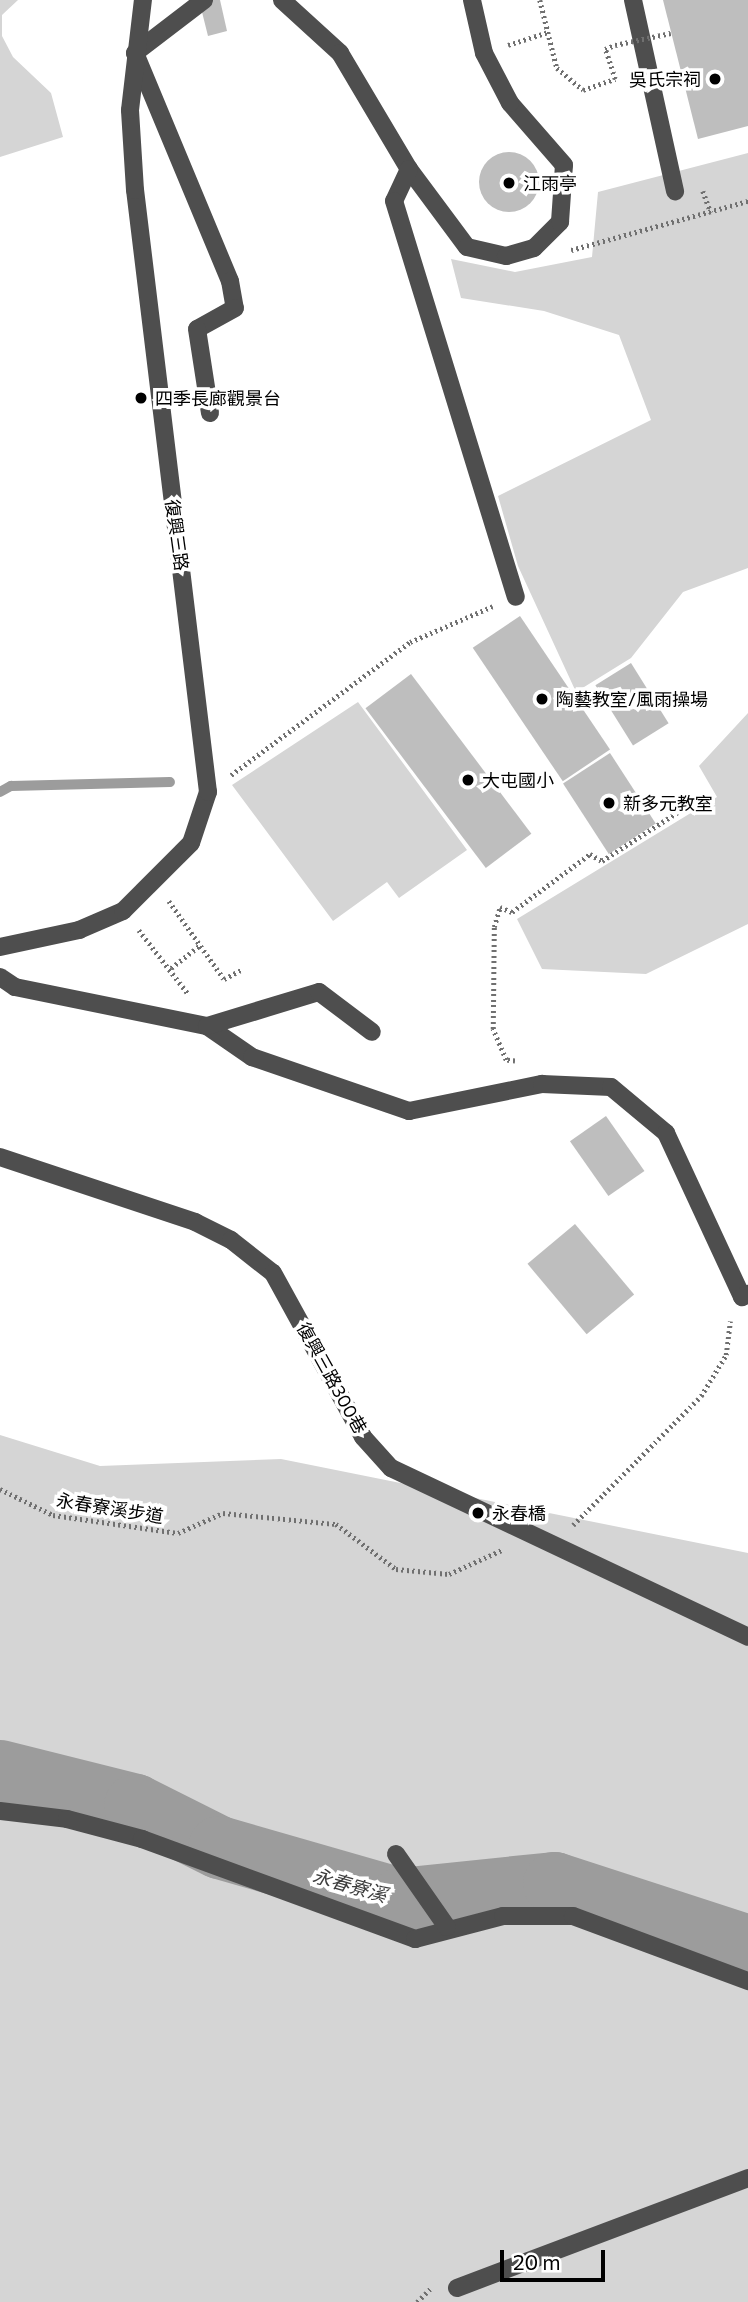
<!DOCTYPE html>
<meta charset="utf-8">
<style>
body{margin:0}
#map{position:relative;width:748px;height:2302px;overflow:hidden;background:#fff;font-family:Commissioner,"Noto Sans TC",sans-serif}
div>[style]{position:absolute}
.green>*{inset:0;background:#d5d5d5}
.stream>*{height:10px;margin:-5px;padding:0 5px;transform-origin:5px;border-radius:5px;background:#9c9c9c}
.river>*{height:63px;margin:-31.5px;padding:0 31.5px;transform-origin:31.5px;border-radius:31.5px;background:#9c9c9c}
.building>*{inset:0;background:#bebebe;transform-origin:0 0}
.round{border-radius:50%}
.path>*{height:4.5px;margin-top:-2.25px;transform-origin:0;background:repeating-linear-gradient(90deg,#707070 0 2px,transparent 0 5.5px)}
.minor>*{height:18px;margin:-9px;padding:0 9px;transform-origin:9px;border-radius:9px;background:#4e4e4e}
.path-bridge>*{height:4.5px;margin-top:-2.25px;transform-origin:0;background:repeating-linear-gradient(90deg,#707070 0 2px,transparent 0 5.5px)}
.dots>*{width:19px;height:19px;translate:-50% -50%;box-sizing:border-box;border:4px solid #fff;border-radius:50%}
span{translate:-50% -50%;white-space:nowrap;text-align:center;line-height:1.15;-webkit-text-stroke:7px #fff;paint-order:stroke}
.poi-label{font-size:18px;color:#000}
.right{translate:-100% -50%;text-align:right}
.left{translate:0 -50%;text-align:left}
.street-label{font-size:18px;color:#000}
.water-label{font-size:19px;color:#3d3d3d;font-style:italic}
.scale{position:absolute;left:500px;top:2250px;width:105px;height:32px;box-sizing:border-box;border:4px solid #000;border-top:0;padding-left:9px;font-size:21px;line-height:24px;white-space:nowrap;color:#000;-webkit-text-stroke:5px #fff;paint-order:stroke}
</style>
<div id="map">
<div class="green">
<i style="clip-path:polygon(0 0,18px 0,2px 15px,2px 36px,13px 57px,51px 93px,63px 137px,0 157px)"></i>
<i style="clip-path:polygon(748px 153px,748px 568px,683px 592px,631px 658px,576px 692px,518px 566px,498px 496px,651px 420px,619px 335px,544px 311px,461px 298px,451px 259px,515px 272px,592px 257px,598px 192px)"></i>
<i style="clip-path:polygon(358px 702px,467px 850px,399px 898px,387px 882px,333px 921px,232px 785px)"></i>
<i style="clip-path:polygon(748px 713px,748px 924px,646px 974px,542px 969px,517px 919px,717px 797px,699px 766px)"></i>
<i style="clip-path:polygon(0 1435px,100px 1466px,281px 1459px,748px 1553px,748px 2302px,0 2302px)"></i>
</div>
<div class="stream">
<i style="left:0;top:792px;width:13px;rotate:-29deg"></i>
<i style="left:11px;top:786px;width:159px;rotate:-1.4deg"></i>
</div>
<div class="river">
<i style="left:0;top:1771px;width:139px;rotate:14.1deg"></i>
<i style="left:135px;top:1805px;width:94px;rotate:26.6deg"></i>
<i style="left:219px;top:1847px;width:187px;rotate:16.1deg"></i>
<i style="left:399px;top:1899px;width:156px;rotate:-5.9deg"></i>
<i style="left:554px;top:1883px;width:204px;rotate:18deg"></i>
</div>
<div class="building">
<i style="clip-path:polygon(199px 0,220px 0,227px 31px,208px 36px)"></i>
<i style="clip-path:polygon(663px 0,748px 0,748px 126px,698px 139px)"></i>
<i class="round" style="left:479px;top:152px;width:60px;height:60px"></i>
<i style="left:520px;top:616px;width:161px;height:57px;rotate:56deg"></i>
<i style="left:631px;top:663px;width:71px;height:42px;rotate:58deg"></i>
<i style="left:411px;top:674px;width:200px;height:57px;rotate:53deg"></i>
<i style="left:610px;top:753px;width:84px;height:56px;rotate:57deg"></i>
<i style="left:606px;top:1116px;width:67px;height:44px;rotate:55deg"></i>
<i style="left:575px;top:1224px;width:92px;height:62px;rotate:50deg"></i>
</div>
<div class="path">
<i style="left:540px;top:0;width:70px;rotate:76deg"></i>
<i style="left:557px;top:68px;width:34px;rotate:40deg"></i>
<i style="left:583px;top:90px;width:34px;rotate:-19deg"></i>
<i style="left:615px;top:79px;width:32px;rotate:-108deg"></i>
<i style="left:605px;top:49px;width:11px;rotate:-22deg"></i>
<i style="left:508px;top:45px;width:42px;rotate:-18deg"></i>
<i style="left:703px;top:191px;width:23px;rotate:70deg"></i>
<i style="left:571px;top:250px;width:184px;rotate:-15.5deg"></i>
<i style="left:231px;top:775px;width:223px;rotate:-36.6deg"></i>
<i style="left:410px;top:642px;width:90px;rotate:-23.4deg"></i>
<i style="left:169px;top:901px;width:95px;rotate:54.8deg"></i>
<i style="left:224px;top:979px;width:21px;rotate:-28deg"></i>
<i style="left:139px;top:930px;width:82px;rotate:52.4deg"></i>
<i style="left:171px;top:968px;width:36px;rotate:-38deg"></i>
<i style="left:515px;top:1061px;width:9px;rotate:-174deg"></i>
<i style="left:506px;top:1060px;width:34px;rotate:-113deg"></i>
<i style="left:493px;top:1029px;width:102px;rotate:-89.4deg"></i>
<i style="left:494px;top:927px;width:21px;rotate:-73deg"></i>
<i style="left:500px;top:907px;width:13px;rotate:23deg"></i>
<i style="left:512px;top:912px;width:97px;rotate:-36.6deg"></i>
<i style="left:590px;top:854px;width:14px;rotate:30deg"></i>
<i style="left:602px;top:861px;width:90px;rotate:-32.8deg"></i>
<i style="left:0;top:1489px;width:59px;rotate:26.1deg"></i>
<i style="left:53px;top:1515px;width:126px;rotate:8.2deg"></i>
<i style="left:178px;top:1533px;width:49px;rotate:-24deg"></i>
<i style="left:223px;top:1513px;width:114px;rotate:5.6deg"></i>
<i style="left:336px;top:1524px;width:75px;rotate:36.9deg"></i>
<i style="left:396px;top:1569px;width:53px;rotate:5.4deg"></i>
<i style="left:449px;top:1574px;width:58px;rotate:-24.4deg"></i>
<i style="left:573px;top:1525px;width:182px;rotate:-45.2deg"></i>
<i style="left:701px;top:1396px;width:48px;rotate:-58.6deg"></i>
<i style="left:726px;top:1355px;width:34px;rotate:-83deg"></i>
<i style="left:417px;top:2302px;width:21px;rotate:-45deg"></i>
</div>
<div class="minor">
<i style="left:204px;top:0;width:87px;rotate:142.5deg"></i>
<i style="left:135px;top:53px;width:247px;rotate:67.4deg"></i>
<i style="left:230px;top:281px;width:27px;rotate:80deg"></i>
<i style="left:235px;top:308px;width:43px;rotate:151.1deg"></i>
<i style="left:197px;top:329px;width:85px;rotate:81.2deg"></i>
<i style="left:282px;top:0;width:79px;rotate:42.4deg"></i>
<i style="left:340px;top:53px;width:135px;rotate:59.3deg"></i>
<i style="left:409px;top:169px;width:97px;rotate:53.4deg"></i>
<i style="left:467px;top:247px;width:40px;rotate:13deg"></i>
<i style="left:506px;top:256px;width:29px;rotate:-16deg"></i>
<i style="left:534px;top:248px;width:37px;rotate:-45deg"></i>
<i style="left:560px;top:222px;width:57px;rotate:-86deg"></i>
<i style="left:564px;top:165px;width:82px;rotate:-131.1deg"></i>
<i style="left:510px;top:103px;width:56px;rotate:-117.5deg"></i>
<i style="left:484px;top:53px;width:54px;rotate:-102.8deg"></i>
<i style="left:633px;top:0;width:196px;rotate:77.6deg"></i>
<i style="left:409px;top:169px;width:35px;rotate:115deg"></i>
<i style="left:394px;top:201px;width:414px;rotate:72.9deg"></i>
<i style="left:0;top:947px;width:81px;rotate:-12.1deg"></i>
<i style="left:79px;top:930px;width:48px;rotate:-23.4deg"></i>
<i style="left:123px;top:911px;width:96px;rotate:-45deg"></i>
<i style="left:191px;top:843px;width:54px;rotate:-71.6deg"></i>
<i style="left:208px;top:792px;width:606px;rotate:-96.91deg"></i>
<i style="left:135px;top:190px;width:80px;rotate:-93.6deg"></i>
<i style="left:130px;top:110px;width:111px;rotate:-83.3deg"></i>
<i style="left:0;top:977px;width:18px;rotate:34deg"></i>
<i style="left:15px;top:987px;width:196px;rotate:11.5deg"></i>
<i style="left:207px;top:1026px;width:55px;rotate:34.6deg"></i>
<i style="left:252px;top:1057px;width:166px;rotate:19deg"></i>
<i style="left:409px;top:1111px;width:136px;rotate:-11.5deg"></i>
<i style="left:542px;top:1084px;width:69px;rotate:2.5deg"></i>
<i style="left:611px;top:1087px;width:72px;rotate:39.9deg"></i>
<i style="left:666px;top:1133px;width:181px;rotate:65.1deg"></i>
<i style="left:742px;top:1297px;width:7px;rotate:-27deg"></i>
<i style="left:207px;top:1026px;width:117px;rotate:-16.9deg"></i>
<i style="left:319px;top:992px;width:66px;rotate:37deg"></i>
<i style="left:0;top:1157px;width:206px;rotate:18.4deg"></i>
<i style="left:195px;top:1222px;width:40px;rotate:26.6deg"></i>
<i style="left:231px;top:1240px;width:53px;rotate:38.2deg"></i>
<i style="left:273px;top:1273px;width:187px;rotate:61.2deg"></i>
<i style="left:363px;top:1437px;width:42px;rotate:47.9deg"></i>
<i style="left:391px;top:1468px;width:395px;rotate:25.3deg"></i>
<i style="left:0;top:1811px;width:67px;rotate:6.8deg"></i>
<i style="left:67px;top:1819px;width:78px;rotate:14.9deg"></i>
<i style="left:142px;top:1839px;width:291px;rotate:20.1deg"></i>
<i style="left:415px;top:1939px;width:91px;rotate:-14.6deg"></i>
<i style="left:503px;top:1916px;width:70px"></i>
<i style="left:573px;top:1916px;width:187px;rotate:20.4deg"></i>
<i style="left:396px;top:1854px;width:89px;rotate:55.1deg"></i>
<i style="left:457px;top:2288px;width:311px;rotate:-20.7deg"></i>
</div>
<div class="path-bridge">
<i style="left:615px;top:45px;width:57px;rotate:-12.1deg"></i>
</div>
<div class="dots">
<i style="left:715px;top:79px;background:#000"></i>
<i style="left:509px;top:183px;background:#000"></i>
<i style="left:141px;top:398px;background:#000"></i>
<i style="left:542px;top:699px;background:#000"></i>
<i style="left:468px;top:780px;background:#000"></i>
<i style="left:609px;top:803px;background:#000"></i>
<i style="left:478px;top:1513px;background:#000"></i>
</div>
<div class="poi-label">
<span class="right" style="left:701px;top:79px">吳氏宗祠</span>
<span class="left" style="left:523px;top:183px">江雨亭</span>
<span class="left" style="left:155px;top:398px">四季長廊觀景台</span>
<span class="left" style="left:556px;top:699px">陶藝教室/風雨操場</span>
<span class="left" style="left:482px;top:780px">大屯國小</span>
<span class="left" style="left:623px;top:803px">新多元教室</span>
<span class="left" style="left:492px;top:1513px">永春橋</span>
</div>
<div class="street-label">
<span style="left:177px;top:535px;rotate:82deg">復興三路</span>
<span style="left:332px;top:1378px;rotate:61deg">復興三路300巷</span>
<span style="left:110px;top:1508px;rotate:9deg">永春寮溪步道</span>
</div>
<div class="water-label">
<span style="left:350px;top:1885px;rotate:16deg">永春寮溪</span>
</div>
<div class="scale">20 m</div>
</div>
